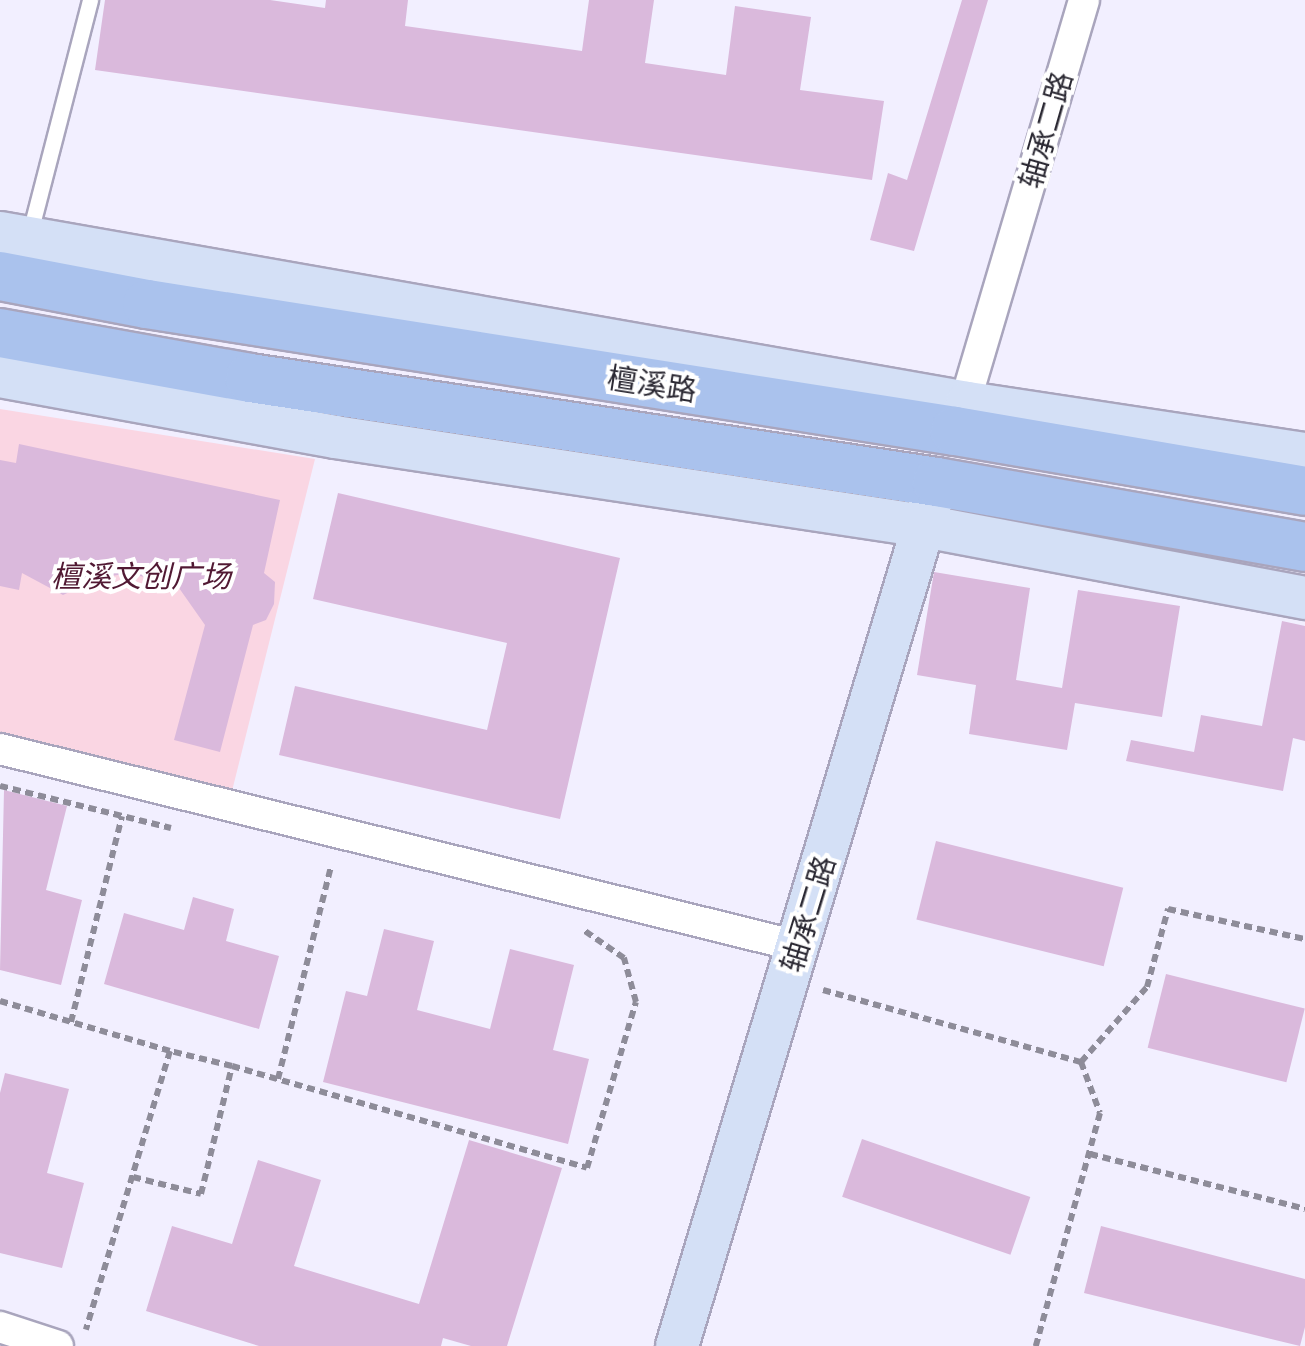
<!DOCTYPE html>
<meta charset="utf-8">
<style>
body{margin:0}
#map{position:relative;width:1305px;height:1346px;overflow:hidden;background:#f2efff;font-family:"PT Serif","Noto Sans SC",serif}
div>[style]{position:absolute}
.green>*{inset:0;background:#fad6e3}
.building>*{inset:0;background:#dab9dc;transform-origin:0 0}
.path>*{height:6px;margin-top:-3px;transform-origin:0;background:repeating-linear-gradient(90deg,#8e8c99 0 8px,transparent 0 13px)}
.roads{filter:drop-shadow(2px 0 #a9a5bd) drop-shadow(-2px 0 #a9a5bd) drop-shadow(0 2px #a9a5bd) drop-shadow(0 -2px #a9a5bd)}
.lane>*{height:15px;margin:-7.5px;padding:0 7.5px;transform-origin:7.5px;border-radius:7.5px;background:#fff}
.street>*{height:30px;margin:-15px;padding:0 15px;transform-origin:15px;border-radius:15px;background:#fff}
.secondary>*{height:42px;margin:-21px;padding:0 21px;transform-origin:21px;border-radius:21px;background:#d4e0f6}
.primary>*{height:48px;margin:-24px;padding:0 24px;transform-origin:24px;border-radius:24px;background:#aac2ed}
span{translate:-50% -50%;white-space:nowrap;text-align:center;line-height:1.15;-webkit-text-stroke:8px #fff;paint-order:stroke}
.street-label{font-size:30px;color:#2b2933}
.park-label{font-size:30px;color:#511933;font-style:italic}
</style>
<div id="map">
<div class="green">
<i style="clip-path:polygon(0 409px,315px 459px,231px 795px,0 737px)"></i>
</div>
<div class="building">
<i style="clip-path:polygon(105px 0,270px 0,325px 8px,326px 0,408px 0,405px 26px,582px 51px,589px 0,654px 0,645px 63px,726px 75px,735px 6px,811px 17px,800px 90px,884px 101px,872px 180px,95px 70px)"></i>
<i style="clip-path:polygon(962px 0,988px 0,914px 251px,870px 240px,888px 173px,907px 180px)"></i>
<i style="clip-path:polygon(19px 444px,280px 500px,264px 573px,275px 582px,274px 604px,266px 620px,253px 625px,220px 752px,174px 740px,205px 625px,179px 588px,154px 578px,124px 574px,99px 578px,63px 595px,22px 573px,19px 590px,0 586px,0 460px,16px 463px)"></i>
<i style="clip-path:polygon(338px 493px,620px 558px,560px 819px,279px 755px,295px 686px,487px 730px,507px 643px,313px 599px)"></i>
<i style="clip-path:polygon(934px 572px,1030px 588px,1016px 680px,1062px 688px,1078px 590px,1180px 606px,1162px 717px,1075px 703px,1067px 750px,969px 734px,976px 685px,917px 675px)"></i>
<i style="clip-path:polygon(1282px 621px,1305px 626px,1305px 741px,1293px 738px,1283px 791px,1126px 761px,1131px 740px,1194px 752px,1201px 715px,1262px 726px)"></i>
<i style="clip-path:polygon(4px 790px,67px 806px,46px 890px,82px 900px,61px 985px,0 970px)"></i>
<i style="left:936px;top:841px;width:193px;height:81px;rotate:14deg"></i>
<i style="clip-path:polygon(193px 897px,234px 909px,226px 941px,279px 956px,259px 1029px,104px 984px,124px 913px,184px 930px)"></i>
<i style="clip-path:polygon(384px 929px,434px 941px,417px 1010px,490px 1029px,510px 949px,574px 965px,553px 1050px,589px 1059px,568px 1144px,323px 1082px,346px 991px,367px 996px)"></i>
<i style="left:1166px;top:974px;width:143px;height:76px;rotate:14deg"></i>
<i style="clip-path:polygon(5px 1073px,69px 1089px,47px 1173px,84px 1183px,62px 1268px,0 1253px,0 1093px)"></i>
<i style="left:862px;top:1139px;width:178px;height:61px;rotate:19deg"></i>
<i style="clip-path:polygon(469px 1140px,562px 1168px,507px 1346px,471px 1346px,443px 1338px,441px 1346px,259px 1346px,146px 1311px,172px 1226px,232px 1244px,258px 1160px,321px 1180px,294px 1266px,419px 1304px)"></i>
<i style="clip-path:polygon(1101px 1226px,1305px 1279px,1305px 1327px,1300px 1346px,1084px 1293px)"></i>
</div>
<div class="path">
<i style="left:0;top:786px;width:176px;rotate:13.8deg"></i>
<i style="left:823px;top:990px;width:268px;rotate:15.6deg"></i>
<i style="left:1081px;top:1062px;width:54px;rotate:69.6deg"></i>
<i style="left:1100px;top:1113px;width:242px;rotate:105.4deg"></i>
<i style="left:0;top:1001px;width:177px;rotate:16.4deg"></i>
<i style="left:170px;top:1051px;width:291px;rotate:106.8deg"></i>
<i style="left:71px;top:1022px;width:212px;rotate:-76.1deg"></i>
<i style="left:1081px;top:1062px;width:100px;rotate:-48.7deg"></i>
<i style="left:1147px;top:987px;width:81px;rotate:-74.9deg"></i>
<i style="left:1168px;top:909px;width:140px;rotate:12.4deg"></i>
<i style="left:232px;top:1066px;width:369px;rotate:16deg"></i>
<i style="left:587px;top:1168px;width:173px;rotate:-73.6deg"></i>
<i style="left:636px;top:1002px;width:46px;rotate:-105.3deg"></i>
<i style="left:624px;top:958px;width:51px;rotate:-145.4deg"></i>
<i style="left:278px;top:1079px;width:219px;rotate:-76deg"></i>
<i style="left:1090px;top:1154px;width:222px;rotate:14.3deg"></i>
<i style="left:133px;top:1177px;width:70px;rotate:14deg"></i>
<i style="left:201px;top:1194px;width:132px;rotate:-76.4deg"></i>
<i style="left:232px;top:1066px;width:64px;rotate:-166.4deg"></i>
</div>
<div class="roads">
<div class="lane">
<i style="left:29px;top:236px;width:244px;rotate:-75.5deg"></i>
</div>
<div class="street">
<i style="left:960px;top:419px;width:437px;rotate:-73.5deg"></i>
<i style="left:0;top:749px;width:822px;rotate:13.87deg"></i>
<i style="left:0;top:1327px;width:61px;rotate:18.1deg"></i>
</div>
<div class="secondary">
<i style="left:0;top:233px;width:982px;rotate:9.97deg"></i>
<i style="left:967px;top:403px;width:342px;rotate:8.6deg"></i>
<i style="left:0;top:376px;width:341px;rotate:10.3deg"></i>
<i style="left:335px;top:437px;width:596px;rotate:8.59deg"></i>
<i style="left:924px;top:526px;width:388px;rotate:10.7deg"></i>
<i style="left:677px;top:1346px;width:882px;rotate:-73.27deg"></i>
</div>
<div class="primary">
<i style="left:0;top:276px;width:150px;rotate:10.8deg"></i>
<i style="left:147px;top:304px;width:818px;rotate:8.93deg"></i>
<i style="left:955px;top:431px;width:355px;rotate:9.7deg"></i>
<i style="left:0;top:333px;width:254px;rotate:10.2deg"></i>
<i style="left:250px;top:378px;width:695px;rotate:8.61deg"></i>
<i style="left:937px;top:482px;width:374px;rotate:10deg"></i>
</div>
</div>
<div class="street-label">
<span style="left:1046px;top:130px;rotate:-74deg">轴承二路</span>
<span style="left:652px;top:384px;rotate:9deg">檀溪路</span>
<span style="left:808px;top:914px;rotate:-73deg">轴承二路</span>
</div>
<div class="park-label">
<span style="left:141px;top:576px">檀溪文创广场</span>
</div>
</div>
